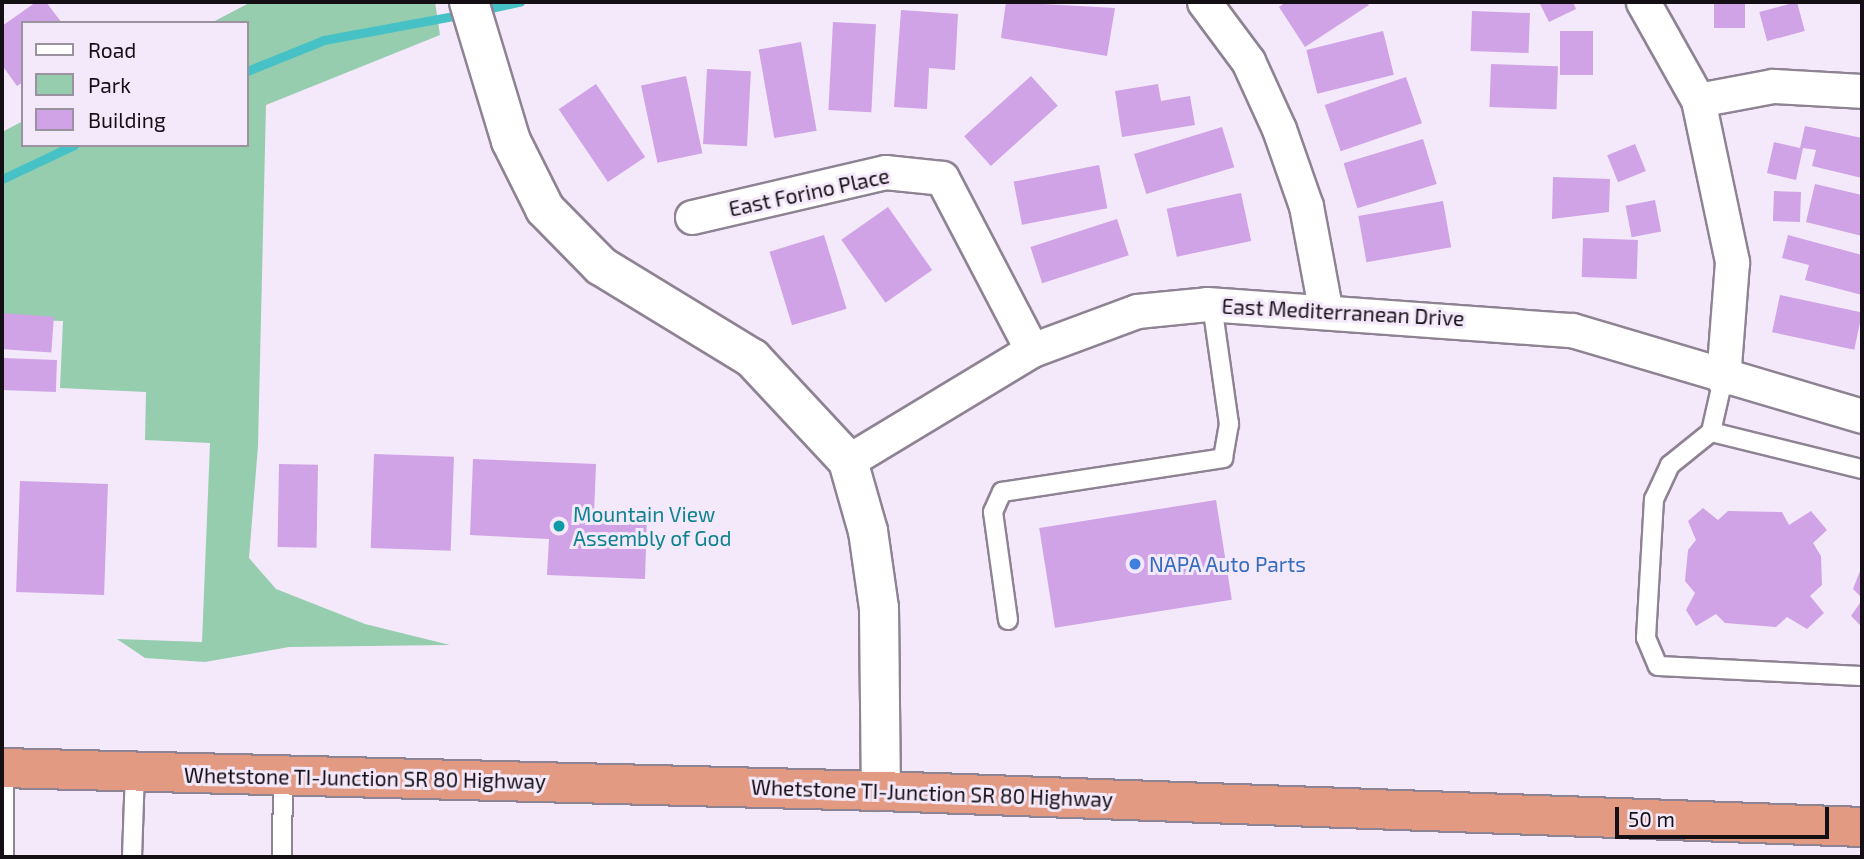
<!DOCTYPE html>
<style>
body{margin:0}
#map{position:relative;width:1864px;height:859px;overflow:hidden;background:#f4e9fa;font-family:"Exo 2",sans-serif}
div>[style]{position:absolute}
.green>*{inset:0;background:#97cdaf}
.stream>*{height:9px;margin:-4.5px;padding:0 4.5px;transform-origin:4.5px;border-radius:4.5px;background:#46c2c7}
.building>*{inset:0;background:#d0a2e6;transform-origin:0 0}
.roads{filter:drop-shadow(2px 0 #8e8393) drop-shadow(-2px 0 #8e8393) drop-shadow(0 2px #8e8393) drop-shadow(0 -2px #8e8393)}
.service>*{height:18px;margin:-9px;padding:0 9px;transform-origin:9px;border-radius:9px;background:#fff}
.minor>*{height:33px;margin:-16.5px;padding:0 16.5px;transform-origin:16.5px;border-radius:16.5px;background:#fff}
.tertiary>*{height:38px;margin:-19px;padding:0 19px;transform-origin:19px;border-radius:19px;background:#fff}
.trunk>*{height:38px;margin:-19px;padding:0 19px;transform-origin:19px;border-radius:19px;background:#e39a82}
.dots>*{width:19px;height:19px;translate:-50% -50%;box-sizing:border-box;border:4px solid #f4e9fa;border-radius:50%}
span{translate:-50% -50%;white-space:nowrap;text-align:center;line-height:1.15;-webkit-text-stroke:6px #f4e9fa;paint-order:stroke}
.street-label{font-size:21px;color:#130f15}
.culture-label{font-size:21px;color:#0d838f}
.left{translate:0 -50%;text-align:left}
.shop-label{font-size:21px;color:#366cbe}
.frame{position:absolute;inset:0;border:4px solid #130f15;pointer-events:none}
.legend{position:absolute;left:21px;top:21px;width:228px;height:126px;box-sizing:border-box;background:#f4e9fa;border:2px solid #9a929e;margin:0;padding:9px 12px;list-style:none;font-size:21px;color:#130f15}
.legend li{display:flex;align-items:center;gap:14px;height:35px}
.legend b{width:35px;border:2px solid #9a929e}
.scale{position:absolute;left:1615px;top:807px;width:214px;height:32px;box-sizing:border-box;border:4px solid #130f15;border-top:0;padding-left:9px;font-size:21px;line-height:24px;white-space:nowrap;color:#130f15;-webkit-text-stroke:5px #f4e9fa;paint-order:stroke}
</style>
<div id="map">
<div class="green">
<i style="clip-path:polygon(251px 2px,435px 2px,440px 35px,266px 105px,258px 446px,249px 558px,276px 589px,365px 624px,450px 645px,289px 647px,205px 662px,145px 658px,117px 639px,202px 642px,210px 443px,145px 440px,146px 392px,60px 388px,63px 321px,2px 319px,2px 132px,23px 121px,23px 145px,247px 145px,247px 23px,211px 23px)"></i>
</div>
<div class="stream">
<i style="left:481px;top:10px;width:40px;rotate:-12deg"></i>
<i style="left:247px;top:71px;width:83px;rotate:-21.9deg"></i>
<i style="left:324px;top:40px;width:142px;rotate:-10.5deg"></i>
<i style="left:2px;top:179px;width:80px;rotate:-25.3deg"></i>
</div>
<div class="building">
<i style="clip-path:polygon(36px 2px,46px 2px,62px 23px,23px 23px,23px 82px,17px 86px,2px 65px,2px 26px)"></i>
<i style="clip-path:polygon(1006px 2px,1115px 8px,1107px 56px,1001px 38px)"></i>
<i style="clip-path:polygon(1286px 2px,1366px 2px,1369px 5px,1305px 47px,1279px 7px)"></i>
<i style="clip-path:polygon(1539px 2px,1573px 2px,1576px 9px,1549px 22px)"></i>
<i style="left:1714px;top:2px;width:31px;height:26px"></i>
<i style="left:1797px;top:2px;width:30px;height:39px;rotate:75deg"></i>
<i style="clip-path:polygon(901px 10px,958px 14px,955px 70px,929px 68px,927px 109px,894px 107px)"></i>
<i style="left:1472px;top:11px;width:58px;height:40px;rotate:2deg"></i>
<i style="left:833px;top:22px;width:43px;height:88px;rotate:3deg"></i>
<i style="left:1383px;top:31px;width:45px;height:79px;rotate:76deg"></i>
<i style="left:1593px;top:31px;width:44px;height:33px;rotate:90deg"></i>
<i style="left:801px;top:42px;width:90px;height:43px;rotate:80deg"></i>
<i style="left:1491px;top:64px;width:67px;height:43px;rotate:2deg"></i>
<i style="left:707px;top:69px;width:44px;height:75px;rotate:3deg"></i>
<i style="left:686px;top:76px;width:79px;height:46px;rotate:78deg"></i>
<i style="left:1031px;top:76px;width:40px;height:90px;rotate:48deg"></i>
<i style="left:1406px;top:77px;width:49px;height:86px;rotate:71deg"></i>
<i style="left:596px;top:84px;width:88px;height:45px;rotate:56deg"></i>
<i style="clip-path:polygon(1158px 84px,1161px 101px,1190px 96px,1195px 125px,1122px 137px,1115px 91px)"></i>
<i style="clip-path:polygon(1805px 126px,1862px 138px,1862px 178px,1812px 166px,1816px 150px,1803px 148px,1796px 180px,1767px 173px,1774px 142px,1800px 148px)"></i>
<i style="left:1222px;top:127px;width:42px;height:92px;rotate:73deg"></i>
<i style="left:1423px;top:139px;width:47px;height:83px;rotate:73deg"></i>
<i style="left:1635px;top:144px;width:29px;height:30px;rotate:68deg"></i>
<i style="left:1099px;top:165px;width:44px;height:87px;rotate:79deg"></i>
<i style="clip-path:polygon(1553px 177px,1610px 179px,1609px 212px,1552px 219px)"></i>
<i style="clip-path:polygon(1815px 184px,1862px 195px,1862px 236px,1806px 222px)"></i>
<i style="left:1774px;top:191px;width:27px;height:30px;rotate:2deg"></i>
<i style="left:1241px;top:193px;width:49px;height:76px;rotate:78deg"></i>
<i style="left:1655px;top:200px;width:32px;height:30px;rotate:79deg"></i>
<i style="left:1443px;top:201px;width:47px;height:86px;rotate:80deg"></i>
<i style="left:888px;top:207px;width:77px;height:57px;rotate:55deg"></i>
<i style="left:1117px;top:219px;width:38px;height:91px;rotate:72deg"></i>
<i style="left:824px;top:235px;width:77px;height:57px;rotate:73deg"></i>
<i style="clip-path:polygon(1788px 235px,1862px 255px,1862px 295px,1805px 280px,1809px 265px,1782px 258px)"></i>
<i style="left:1583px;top:238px;width:55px;height:39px;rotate:2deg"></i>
<i style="left:1780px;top:295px;width:84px;height:38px;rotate:12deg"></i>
<i style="left:2px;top:313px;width:52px;height:36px;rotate:4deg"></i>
<i style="left:2px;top:358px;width:55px;height:32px;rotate:2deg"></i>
<i style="left:374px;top:454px;width:80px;height:94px;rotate:2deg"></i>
<i style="clip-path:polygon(473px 459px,596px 464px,594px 514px,647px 516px,645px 579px,547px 575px,549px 539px,470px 535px)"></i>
<i style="left:279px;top:464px;width:39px;height:83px;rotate:1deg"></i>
<i style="left:20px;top:481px;width:88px;height:111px;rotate:2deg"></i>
<i style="left:1216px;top:500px;width:101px;height:179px;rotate:81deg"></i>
<i style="clip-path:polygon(1703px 508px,1718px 520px,1728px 511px,1782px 512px,1789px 525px,1811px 511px,1827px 530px,1813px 543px,1821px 556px,1822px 585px,1810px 596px,1824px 613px,1807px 629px,1787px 617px,1776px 627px,1725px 623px,1716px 614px,1696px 626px,1686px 610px,1695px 593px,1685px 581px,1688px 550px,1696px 540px,1688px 521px)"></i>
<i style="clip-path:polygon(1862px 566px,1862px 598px,1853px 589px)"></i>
<i style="clip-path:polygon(1862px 600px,1862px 627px,1851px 616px)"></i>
</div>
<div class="roads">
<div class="service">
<i style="left:1723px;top:379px;width:54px;rotate:102.8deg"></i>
<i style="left:1711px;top:432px;width:53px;rotate:141.2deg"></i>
<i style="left:1670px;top:465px;width:38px;rotate:115deg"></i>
<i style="left:1654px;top:499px;width:139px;rotate:93.3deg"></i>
<i style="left:1646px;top:638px;width:30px;rotate:67deg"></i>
<i style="left:1658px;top:666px;width:204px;rotate:2.8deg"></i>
<i style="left:1711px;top:432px;width:155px;rotate:13.8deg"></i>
<i style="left:1008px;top:620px;width:109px;rotate:-97.9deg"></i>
<i style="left:993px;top:512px;width:22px;rotate:-66deg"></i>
<i style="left:1002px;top:492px;width:224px;rotate:-8.7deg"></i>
<i style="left:1223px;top:458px;width:35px;rotate:-80deg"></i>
<i style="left:1229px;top:424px;width:121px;rotate:-98.1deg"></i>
<i style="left:4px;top:768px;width:89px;rotate:90deg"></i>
<i style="left:132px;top:857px;width:85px;rotate:-88deg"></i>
<i style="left:282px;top:857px;width:81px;rotate:-89.3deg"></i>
</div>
<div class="minor">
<i style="left:1204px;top:2px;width:74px;rotate:53.3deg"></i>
<i style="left:1248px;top:61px;width:75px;rotate:65.5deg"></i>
<i style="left:1279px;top:129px;width:82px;rotate:70.7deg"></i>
<i style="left:1306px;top:206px;width:104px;rotate:79.4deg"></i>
<i style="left:1643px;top:2px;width:112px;rotate:60.7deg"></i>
<i style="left:1698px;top:100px;width:166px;rotate:78.1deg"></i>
<i style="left:1732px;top:262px;width:117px;rotate:94.4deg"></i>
<i style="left:1698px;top:100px;width:76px;rotate:-10.6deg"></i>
<i style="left:1773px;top:86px;width:89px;rotate:3.2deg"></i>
<i style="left:692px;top:217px;width:198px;rotate:-13.1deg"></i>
<i style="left:885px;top:172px;width:57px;rotate:6deg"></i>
<i style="left:942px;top:178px;width:194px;rotate:62.4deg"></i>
<i style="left:848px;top:461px;width:215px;rotate:-31.1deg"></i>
<i style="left:1032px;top:350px;width:112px;rotate:-20.4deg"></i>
<i style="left:1137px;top:311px;width:70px;rotate:-5.7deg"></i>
<i style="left:1207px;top:304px;width:366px;rotate:4.1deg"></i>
<i style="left:1572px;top:330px;width:302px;rotate:16.5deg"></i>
</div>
<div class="tertiary">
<i style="left:469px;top:2px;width:145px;rotate:73.2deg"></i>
<i style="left:511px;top:141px;width:76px;rotate:63.4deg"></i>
<i style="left:545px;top:209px;width:80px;rotate:45.5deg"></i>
<i style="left:601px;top:266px;width:177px;rotate:31.4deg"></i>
<i style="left:752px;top:358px;width:141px;rotate:47deg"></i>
<i style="left:848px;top:461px;width:73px;rotate:74.1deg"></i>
<i style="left:868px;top:531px;width:78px;rotate:81.9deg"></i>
<i style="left:879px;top:608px;width:183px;rotate:89.4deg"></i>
</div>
<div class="trunk">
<i style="left:2px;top:768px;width:879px;rotate:1.5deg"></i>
<i style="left:881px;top:791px;width:982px;rotate:2.1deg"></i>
</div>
</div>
<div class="dots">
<i style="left:559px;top:526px;background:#0f9aa8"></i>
<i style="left:1135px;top:564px;background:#3f7fe0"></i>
</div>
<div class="street-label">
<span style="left:809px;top:192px;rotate:-12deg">East Forino Place</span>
<span style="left:1343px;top:312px;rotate:3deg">East Mediterranean Drive</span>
<span style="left:365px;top:778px;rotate:1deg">Whetstone TI-Junction SR 80 Highway</span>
<span style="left:932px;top:793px;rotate:2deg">Whetstone TI-Junction SR 80 Highway</span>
</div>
<div class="culture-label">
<span class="left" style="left:573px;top:526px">Mountain View<br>Assembly of God</span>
</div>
<div class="shop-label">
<span class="left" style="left:1149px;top:564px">NAPA Auto Parts</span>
</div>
<div class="frame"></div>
<ul class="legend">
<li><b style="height:9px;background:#fff"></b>Road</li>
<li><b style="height:19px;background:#97cdaf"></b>Park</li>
<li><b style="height:19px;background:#d0a2e6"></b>Building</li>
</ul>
<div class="scale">50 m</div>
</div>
